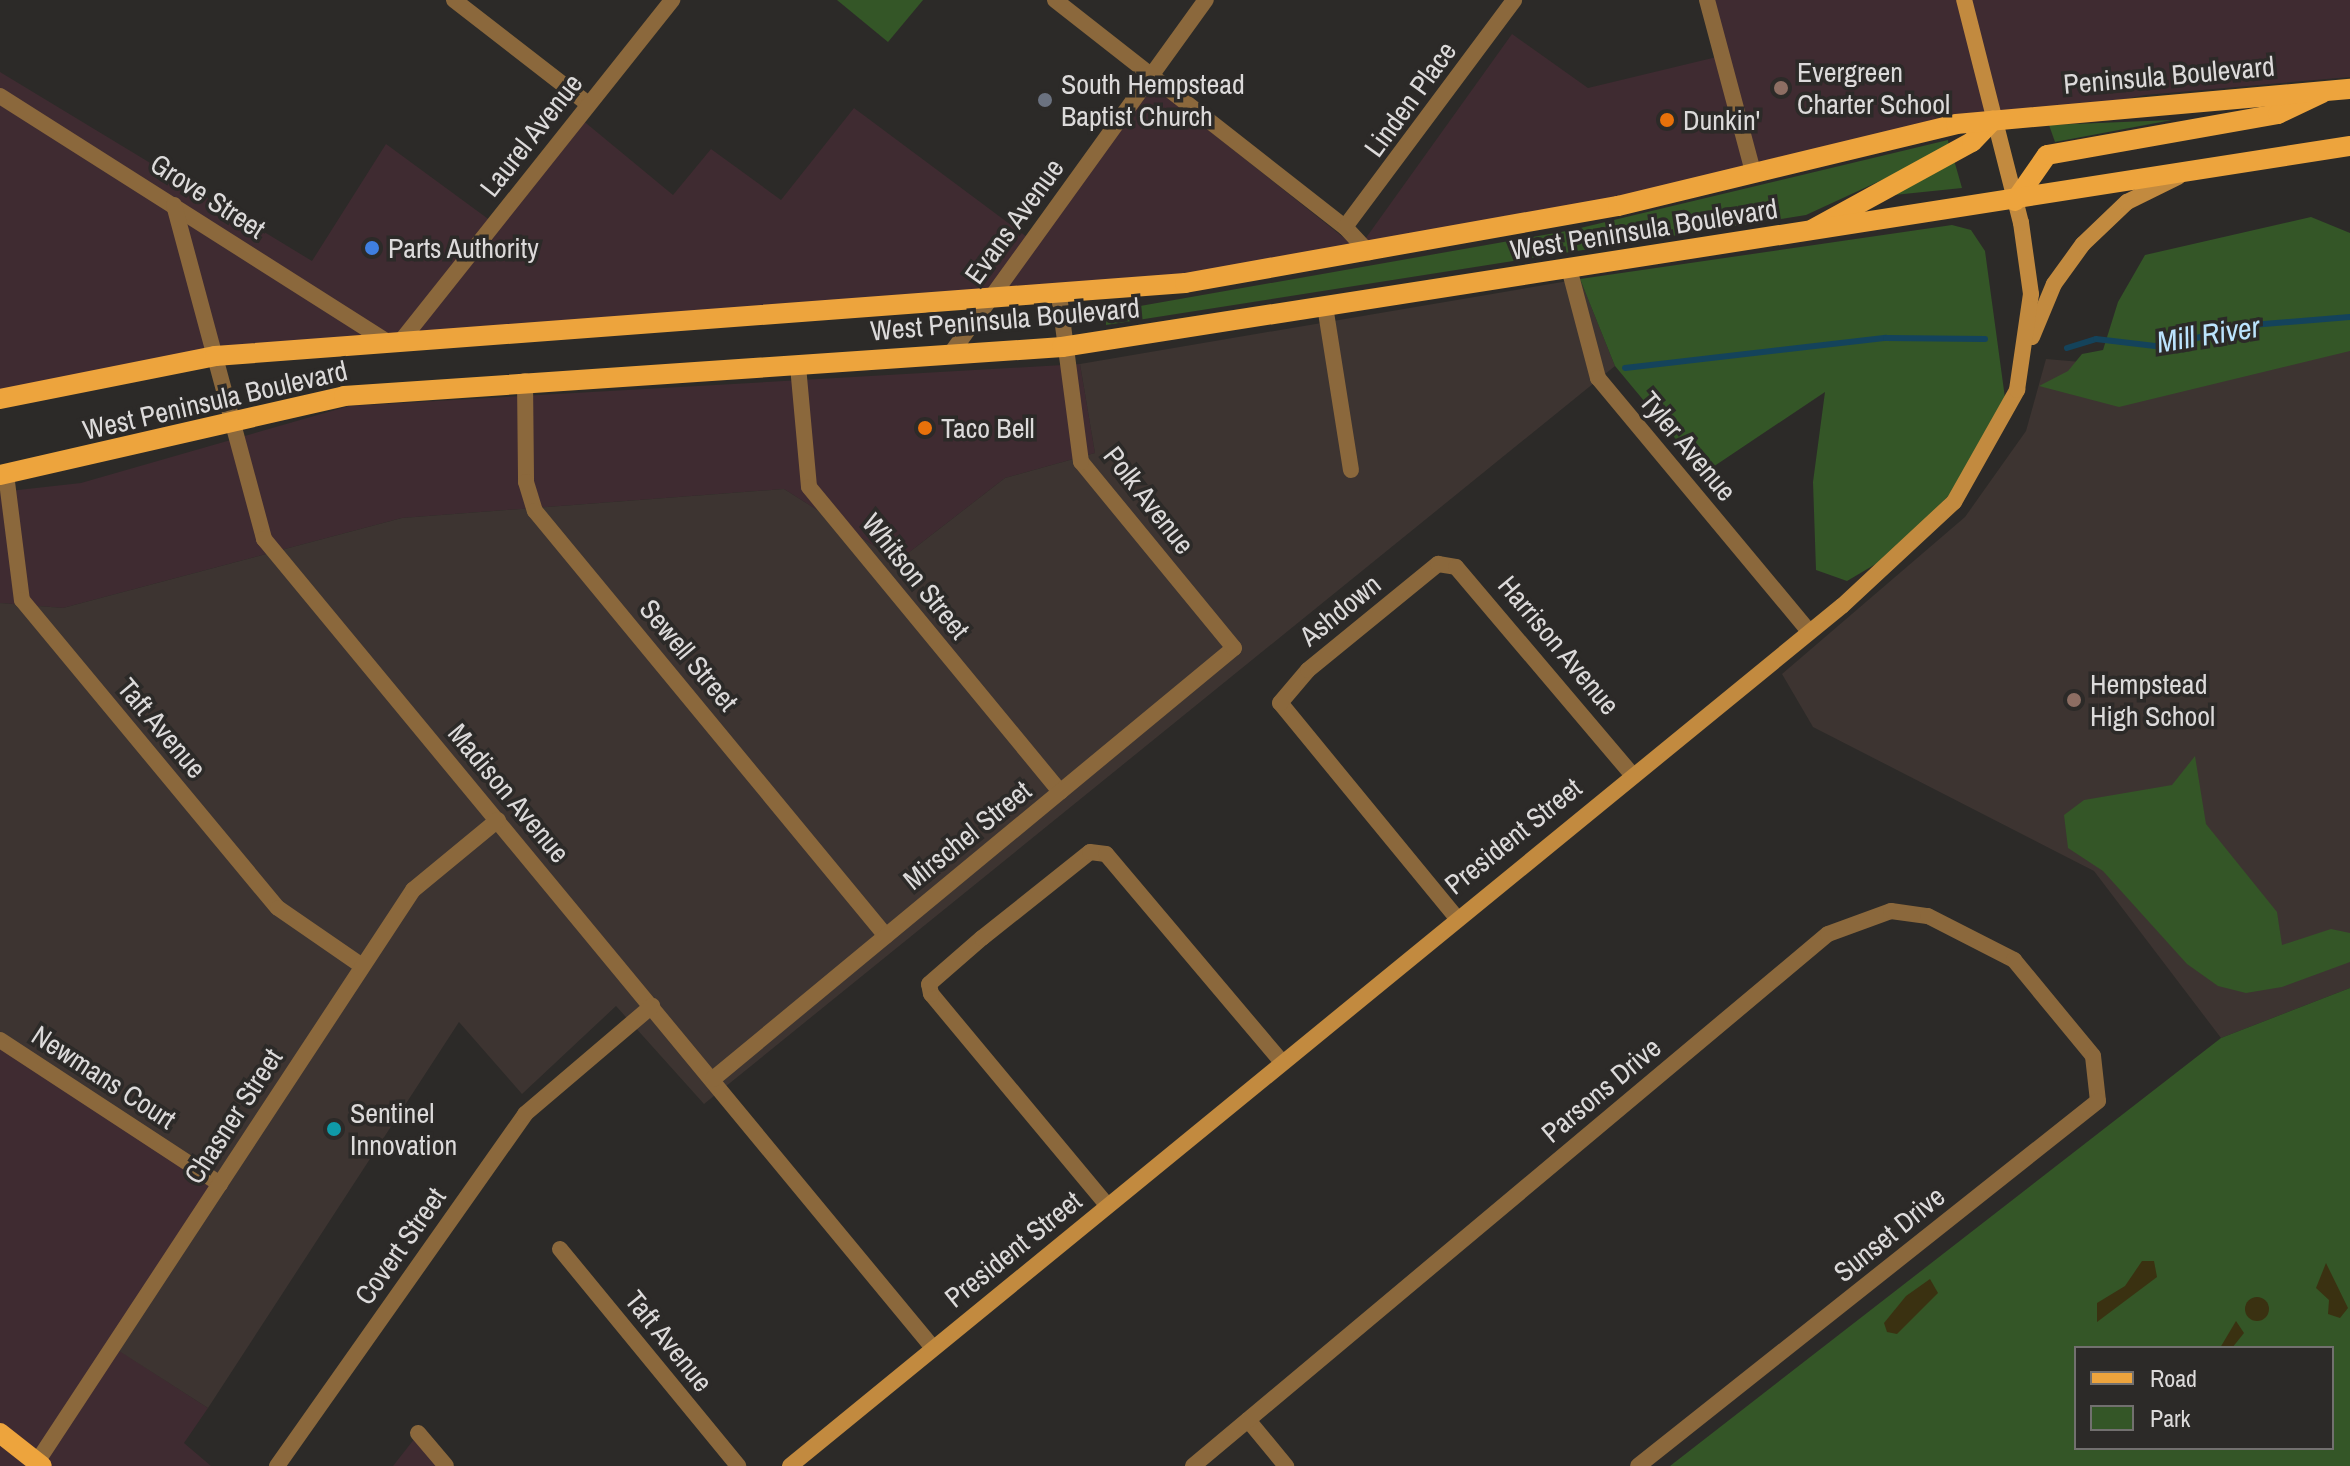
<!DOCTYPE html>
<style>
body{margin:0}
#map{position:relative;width:2350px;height:1466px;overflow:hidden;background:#2c2a28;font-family:"Archivo Narrow",sans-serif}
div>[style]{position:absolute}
.commercial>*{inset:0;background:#3f2b31}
.built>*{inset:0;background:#3d3431}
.green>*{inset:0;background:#345627}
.sand>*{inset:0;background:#3a3111}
.round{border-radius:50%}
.stream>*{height:6px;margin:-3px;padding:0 3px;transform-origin:3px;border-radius:3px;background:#14435b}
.street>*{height:16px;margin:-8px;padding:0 8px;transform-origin:8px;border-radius:8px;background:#8b683c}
.secondary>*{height:16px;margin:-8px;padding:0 8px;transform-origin:8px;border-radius:8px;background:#c28a3f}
.primary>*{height:20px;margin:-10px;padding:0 10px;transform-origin:10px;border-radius:10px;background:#eda43d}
.dots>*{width:22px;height:22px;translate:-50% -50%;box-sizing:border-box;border:4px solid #2c2a28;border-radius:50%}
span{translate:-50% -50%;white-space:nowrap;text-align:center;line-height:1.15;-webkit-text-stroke:7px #2c2a28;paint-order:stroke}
.poi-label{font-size:28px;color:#dcdada}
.left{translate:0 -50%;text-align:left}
.street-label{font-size:28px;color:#dcdada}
.water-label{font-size:30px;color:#bce4fe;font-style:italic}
.legend{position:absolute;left:2074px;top:1346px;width:260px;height:104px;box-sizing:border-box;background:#2c2a28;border:2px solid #72706f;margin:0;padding:10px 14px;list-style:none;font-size:24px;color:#dcdada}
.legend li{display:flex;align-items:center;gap:16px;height:40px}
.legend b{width:40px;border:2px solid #72706f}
</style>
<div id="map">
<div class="commercial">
<i style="clip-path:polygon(1711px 0,2350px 0,2350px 77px,2145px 95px,1359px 250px,1182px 278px,385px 337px,0 391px,0 72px,312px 261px,386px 144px,491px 221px,575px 114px,673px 195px,711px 149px,781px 200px,854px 108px,1027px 237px,1143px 78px,1358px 249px,1512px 34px,1588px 88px,1725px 55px)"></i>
<i style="clip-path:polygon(1080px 364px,1095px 453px,1005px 478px,898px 561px,784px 489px,402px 518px,63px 608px,0 603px,0 492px,81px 483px,349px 406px)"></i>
<i style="clip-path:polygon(0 1035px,226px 1185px,117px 1349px,208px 1408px,184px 1443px,211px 1466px,0 1466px)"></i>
<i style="clip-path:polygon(415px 1438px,438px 1466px,393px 1466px)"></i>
</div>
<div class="built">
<i style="clip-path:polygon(1580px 279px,1615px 366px,704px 1104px,616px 1006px,522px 1094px,459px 1022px,208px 1408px,116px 1349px,225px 1185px,0 1035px,0 603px,63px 608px,402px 518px,784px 489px,898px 561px,1005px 478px,1095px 453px,1080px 364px)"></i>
<i style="clip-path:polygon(2350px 333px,2350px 988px,2221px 1038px,2094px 871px,1813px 727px,1782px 674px,1965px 517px,2026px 431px,2046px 359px,2151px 368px)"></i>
</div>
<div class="green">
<i style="clip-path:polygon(837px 0,923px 0,888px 42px)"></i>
<i style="clip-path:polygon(2172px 120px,2055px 142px,2049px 125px)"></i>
<i style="clip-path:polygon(1948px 140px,1949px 149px,1806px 215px,1106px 325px,1106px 312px,1572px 230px)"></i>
<i style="clip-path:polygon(1954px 160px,1962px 188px,1894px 195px)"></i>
<i style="clip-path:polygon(2311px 217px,2350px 233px,2350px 351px,2119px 407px,2039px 386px,2068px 371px,2082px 354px,2103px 350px,2118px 302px,2145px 255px)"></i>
<i style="clip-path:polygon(1952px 225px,1971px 230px,1985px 251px,2005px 398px,1960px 484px,1891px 555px,1847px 581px,1816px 570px,1813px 482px,1825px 392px,1704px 473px,1615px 366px,1580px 279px)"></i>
<i style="clip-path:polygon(2195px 756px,2206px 824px,2277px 912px,2282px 945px,2331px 929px,2350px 933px,2350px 962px,2282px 987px,2246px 993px,2218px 986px,2187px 964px,2103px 871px,2068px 848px,2064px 815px,2084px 800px,2172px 785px)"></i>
<i style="clip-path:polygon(evenodd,2350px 988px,2350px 1466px,1670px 1466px,2221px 1038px,2350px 988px,2076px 1348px,2332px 1348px,2332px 1448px,2076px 1448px,2076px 1348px)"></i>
</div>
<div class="sand">
<i style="clip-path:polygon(2142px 1261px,2154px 1261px,2157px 1277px,2097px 1322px,2097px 1303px,2125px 1286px)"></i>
<i style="clip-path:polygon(2326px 1263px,2348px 1308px,2340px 1318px,2328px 1314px,2329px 1300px,2316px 1288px)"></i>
<i style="clip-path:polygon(1930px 1279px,1938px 1293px,1897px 1334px,1887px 1332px,1884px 1323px,1906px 1296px)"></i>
<i class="round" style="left:2245px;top:1297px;width:24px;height:24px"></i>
<i style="clip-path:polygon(2236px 1321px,2244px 1333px,2232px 1348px,2220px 1348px)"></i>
</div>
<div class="stream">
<i style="left:2067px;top:348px;width:30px;rotate:-17deg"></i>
<i style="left:2096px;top:339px;width:68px;rotate:6.7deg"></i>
<i style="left:2164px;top:347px;width:79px;rotate:-15.4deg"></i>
<i style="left:2240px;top:326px;width:110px;rotate:-4.7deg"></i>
<i style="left:1625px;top:368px;width:263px;rotate:-6.6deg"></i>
<i style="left:1886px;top:338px;width:99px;rotate:0.6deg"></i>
</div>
<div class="street">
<i style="left:454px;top:0;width:170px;rotate:37.8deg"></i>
<i style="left:1055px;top:0;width:368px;rotate:38.1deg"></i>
<i style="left:1345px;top:227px;width:35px;rotate:47deg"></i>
<i style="left:1707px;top:0;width:178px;rotate:75deg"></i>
<i style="left:0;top:96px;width:459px;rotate:32.4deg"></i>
<i style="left:174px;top:205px;width:346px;rotate:74.9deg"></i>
<i style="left:264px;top:539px;width:1050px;rotate:50.41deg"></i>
<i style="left:1345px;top:227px;width:283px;rotate:-53.3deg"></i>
<i style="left:1570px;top:272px;width:110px;rotate:75.2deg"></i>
<i style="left:1598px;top:378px;width:329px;rotate:50.2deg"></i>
<i style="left:1325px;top:306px;width:166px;rotate:81deg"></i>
<i style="left:401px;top:341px;width:436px;rotate:-51.5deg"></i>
<i style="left:949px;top:356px;width:439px;rotate:-54.2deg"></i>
<i style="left:798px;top:366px;width:121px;rotate:84.8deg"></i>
<i style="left:809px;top:487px;width:395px;rotate:50.5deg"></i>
<i style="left:525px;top:381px;width:101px;rotate:89.4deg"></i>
<i style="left:526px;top:482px;width:30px;rotate:73deg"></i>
<i style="left:535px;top:511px;width:551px;rotate:50.45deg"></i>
<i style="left:6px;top:474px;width:127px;rotate:82.8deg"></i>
<i style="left:22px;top:600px;width:400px;rotate:50.3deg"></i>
<i style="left:278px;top:908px;width:102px;rotate:34.6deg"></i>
<i style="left:1456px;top:917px;width:277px;rotate:-129.4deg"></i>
<i style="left:1280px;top:703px;width:43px;rotate:-49.7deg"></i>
<i style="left:1308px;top:670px;width:168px;rotate:-39.2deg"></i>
<i style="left:1438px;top:564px;width:18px;rotate:9deg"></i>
<i style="left:1456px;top:567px;width:270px;rotate:49.7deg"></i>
<i style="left:0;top:1040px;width:263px;rotate:33.2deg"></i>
<i style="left:713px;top:1079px;width:676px;rotate:-39.6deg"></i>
<i style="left:1234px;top:648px;width:241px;rotate:-129.4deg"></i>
<i style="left:1081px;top:462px;width:168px;rotate:-97.5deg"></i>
<i style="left:1107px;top:1205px;width:275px;rotate:-129.8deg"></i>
<i style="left:931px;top:994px;width:10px;rotate:-101deg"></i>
<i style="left:929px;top:984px;width:70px;rotate:-41deg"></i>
<i style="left:982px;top:938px;width:138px;rotate:-38.5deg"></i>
<i style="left:1090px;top:852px;width:16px;rotate:7deg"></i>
<i style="left:1106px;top:854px;width:271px;rotate:49.8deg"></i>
<i style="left:560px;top:1249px;width:281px;rotate:50.6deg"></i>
<i style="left:1248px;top:1420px;width:60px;rotate:50.4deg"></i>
<i style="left:418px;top:1433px;width:43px;rotate:49.7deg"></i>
<i style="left:37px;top:1462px;width:685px;rotate:-56.68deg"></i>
<i style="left:413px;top:890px;width:110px;rotate:-39.5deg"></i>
<i style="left:277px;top:1466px;width:431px;rotate:-54.8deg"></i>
<i style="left:525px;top:1114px;width:167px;rotate:-40.4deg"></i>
<i style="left:1193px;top:1466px;width:828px;rotate:-39.96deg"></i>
<i style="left:1828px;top:934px;width:67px;rotate:-20.1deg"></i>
<i style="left:1891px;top:911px;width:37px;rotate:8deg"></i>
<i style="left:1928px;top:916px;width:97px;rotate:27.1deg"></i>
<i style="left:2014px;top:960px;width:124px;rotate:50.5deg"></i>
<i style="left:2093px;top:1056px;width:45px;rotate:83.7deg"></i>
<i style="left:2098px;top:1101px;width:587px;rotate:141.57deg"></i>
</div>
<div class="secondary">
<i style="left:2032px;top:337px;width:57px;rotate:-67.5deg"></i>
<i style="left:2054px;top:284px;width:49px;rotate:-54.1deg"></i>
<i style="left:2083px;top:244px;width:61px;rotate:-43.7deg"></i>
<i style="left:2127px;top:202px;width:57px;rotate:-26.1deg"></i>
<i style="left:790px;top:1466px;width:1359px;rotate:-39.27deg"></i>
<i style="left:1842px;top:606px;width:153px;rotate:-42.9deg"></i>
<i style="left:1954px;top:502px;width:129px;rotate:-60.6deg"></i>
<i style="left:2017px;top:390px;width:97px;rotate:-81.7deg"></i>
<i style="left:2031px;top:294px;width:72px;rotate:-98deg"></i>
<i style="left:2021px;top:223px;width:230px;rotate:-104.3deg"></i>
</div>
<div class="primary">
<i style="left:2015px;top:201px;width:56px;rotate:-55.2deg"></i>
<i style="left:2047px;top:155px;width:235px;rotate:-10.1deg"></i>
<i style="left:2278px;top:114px;width:49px;rotate:-25.5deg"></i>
<i style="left:1813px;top:229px;width:181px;rotate:-28.7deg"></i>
<i style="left:1972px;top:142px;width:30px;rotate:-46deg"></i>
<i style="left:0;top:399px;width:219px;rotate:-11.3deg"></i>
<i style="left:215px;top:356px;width:973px;rotate:-4.3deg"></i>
<i style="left:1185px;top:283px;width:440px;rotate:-10.1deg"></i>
<i style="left:1618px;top:206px;width:348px;rotate:-13.6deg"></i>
<i style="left:1956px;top:124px;width:396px;rotate:-5.1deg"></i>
<i style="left:0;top:475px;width:353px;rotate:-12.9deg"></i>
<i style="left:344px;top:396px;width:720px;rotate:-3.9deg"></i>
<i style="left:1062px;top:347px;width:1304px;rotate:-8.87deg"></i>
<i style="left:0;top:1433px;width:53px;rotate:38.2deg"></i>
</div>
<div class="dots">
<i style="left:1781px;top:88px;background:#8d6e63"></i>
<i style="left:1045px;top:100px;background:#6b7280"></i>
<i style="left:1667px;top:120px;background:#e8710a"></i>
<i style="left:372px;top:248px;background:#3f7fe0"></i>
<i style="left:925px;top:428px;background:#e8710a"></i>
<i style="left:2074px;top:700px;background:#8d6e63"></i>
<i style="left:334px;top:1129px;background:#0f9aa8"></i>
</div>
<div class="poi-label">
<span class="left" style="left:1797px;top:88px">Evergreen<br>Charter School</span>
<span class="left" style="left:1061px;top:100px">South Hempstead<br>Baptist Church</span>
<span class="left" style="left:1683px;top:120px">Dunkin'</span>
<span class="left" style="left:388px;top:248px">Parts Authority</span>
<span class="left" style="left:941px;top:428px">Taco Bell</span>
<span class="left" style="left:2090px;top:700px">Hempstead<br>High School</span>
<span class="left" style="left:350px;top:1129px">Sentinel<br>Innovation</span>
</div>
<div class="street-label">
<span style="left:2169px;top:75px;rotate:-5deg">Peninsula Boulevard</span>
<span style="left:1410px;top:99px;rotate:-54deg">Linden Place</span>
<span style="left:531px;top:135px;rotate:-52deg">Laurel Avenue</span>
<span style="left:208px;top:196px;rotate:33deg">Grove Street</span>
<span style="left:1014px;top:221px;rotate:-54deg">Evans Avenue</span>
<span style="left:1644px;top:229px;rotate:-9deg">West Peninsula Boulevard</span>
<span style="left:1005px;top:319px;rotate:-5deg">West Peninsula Boulevard</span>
<span style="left:215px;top:400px;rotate:-13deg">West Peninsula Boulevard</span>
<span style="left:1688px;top:446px;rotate:50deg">Tyler Avenue</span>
<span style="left:1149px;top:500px;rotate:52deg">Polk Avenue</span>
<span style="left:916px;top:576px;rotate:51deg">Whitson Street</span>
<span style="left:1340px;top:610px;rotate:-39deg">Ashdown</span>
<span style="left:1559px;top:645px;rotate:50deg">Harrison Avenue</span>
<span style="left:689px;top:655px;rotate:50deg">Sewell Street</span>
<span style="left:162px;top:728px;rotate:50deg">Taft Avenue</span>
<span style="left:509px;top:793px;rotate:50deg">Madison Avenue</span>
<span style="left:967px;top:835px;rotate:-39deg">Mirschel Street</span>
<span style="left:1513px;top:836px;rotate:-39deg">President Street</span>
<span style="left:104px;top:1077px;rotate:33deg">Newmans Court</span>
<span style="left:1601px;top:1090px;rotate:-40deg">Parsons Drive</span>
<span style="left:233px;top:1116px;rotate:-57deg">Chasner Street</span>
<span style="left:1889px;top:1234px;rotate:-39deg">Sunset Drive</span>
<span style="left:400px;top:1246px;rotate:-55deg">Covert Street</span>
<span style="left:1013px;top:1249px;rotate:-39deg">President Street</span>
<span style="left:669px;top:1341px;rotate:51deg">Taft Avenue</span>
</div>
<div class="water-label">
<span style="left:2208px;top:334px;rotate:-9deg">Mill River</span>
</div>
<ul class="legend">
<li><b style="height:10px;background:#eda43d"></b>Road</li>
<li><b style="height:22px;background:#345627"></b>Park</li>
</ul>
</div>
